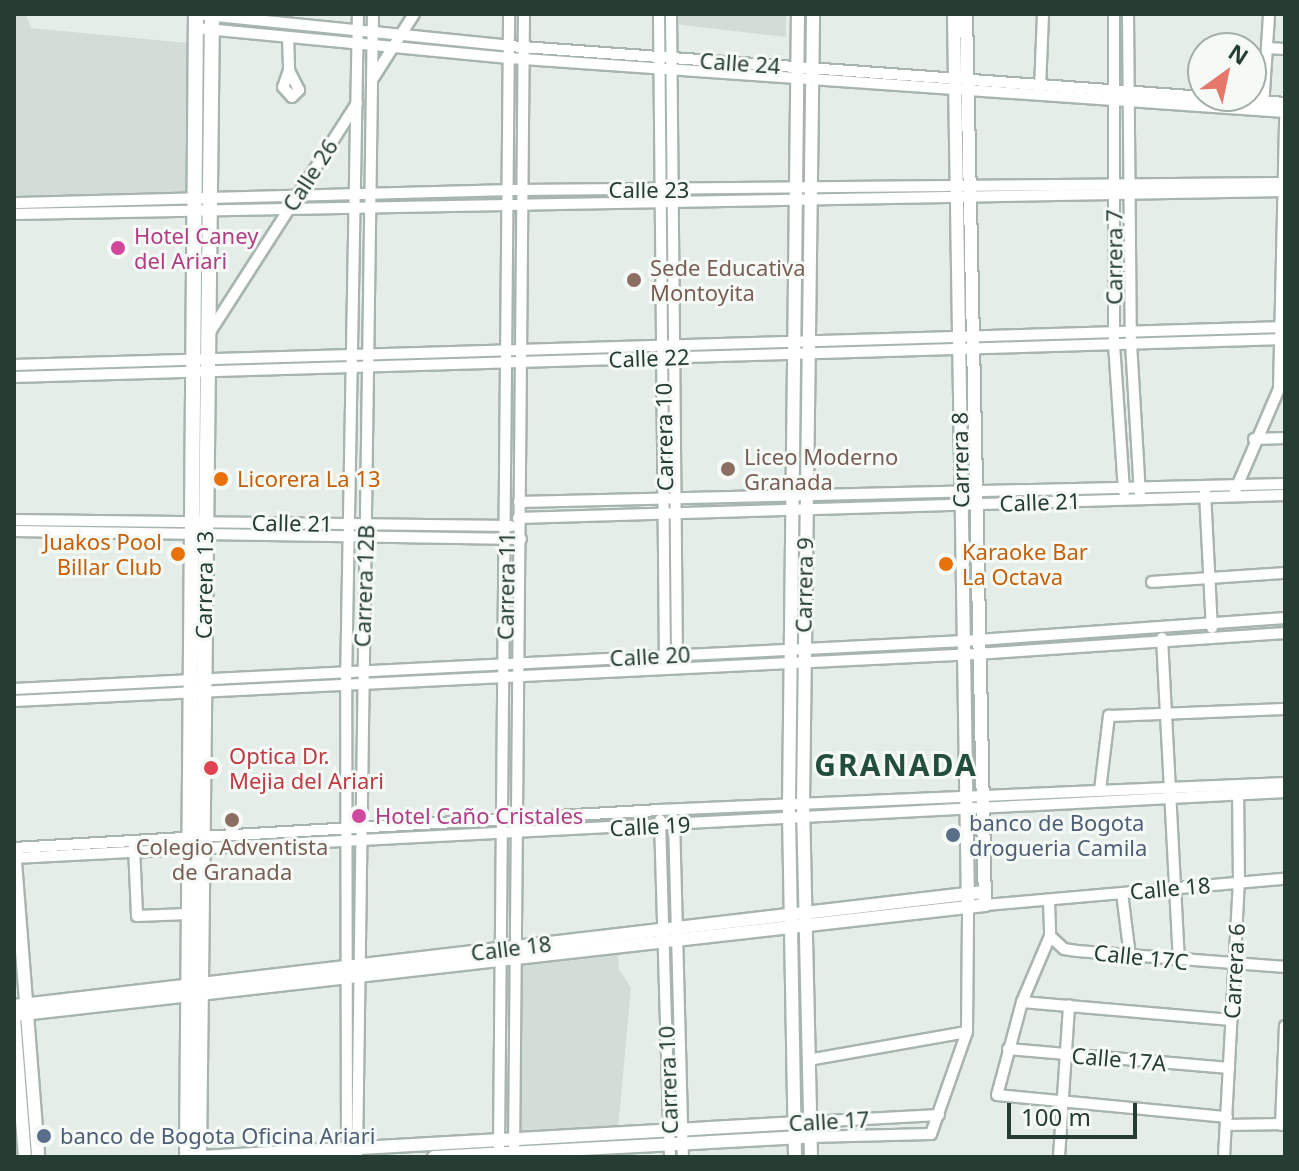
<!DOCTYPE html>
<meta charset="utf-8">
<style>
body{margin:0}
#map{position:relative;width:1299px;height:1171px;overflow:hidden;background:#e5ede8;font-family:"Noto Sans",sans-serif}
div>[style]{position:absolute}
.built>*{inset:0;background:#d3ddd7}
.roads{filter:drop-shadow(2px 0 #a8b5ae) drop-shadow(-2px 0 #a8b5ae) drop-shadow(0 2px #a8b5ae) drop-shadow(0 -2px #a8b5ae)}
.minor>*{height:10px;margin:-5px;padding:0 5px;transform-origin:5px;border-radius:5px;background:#fff}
.tertiary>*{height:12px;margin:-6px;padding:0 6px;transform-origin:6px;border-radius:6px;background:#fff}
.secondary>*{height:14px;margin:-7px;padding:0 7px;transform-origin:7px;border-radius:7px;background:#fff}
.dots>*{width:22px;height:22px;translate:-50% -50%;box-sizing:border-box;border:4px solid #f6faf7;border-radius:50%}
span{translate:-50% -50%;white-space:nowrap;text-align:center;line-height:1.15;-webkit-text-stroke:6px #f6faf7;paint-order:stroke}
.street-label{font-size:22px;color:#263d33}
.hotel-label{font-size:22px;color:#b23c85}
.left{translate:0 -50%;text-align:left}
.education-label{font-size:22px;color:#785e54}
.food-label{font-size:22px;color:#c56008}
.right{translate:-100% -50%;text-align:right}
.health-label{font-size:22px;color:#be3a42}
.service-label{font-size:22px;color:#4e5e75}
.district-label{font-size:30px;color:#234e3d;font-weight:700;letter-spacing:2px}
.frame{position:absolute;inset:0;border:16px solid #263d33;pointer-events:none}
.north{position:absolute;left:1187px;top:32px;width:80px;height:80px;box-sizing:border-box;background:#f6faf7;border:2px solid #a3aea9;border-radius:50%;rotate:33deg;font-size:22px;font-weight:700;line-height:32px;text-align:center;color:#263d33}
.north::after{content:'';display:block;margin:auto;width:28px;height:36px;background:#e5776b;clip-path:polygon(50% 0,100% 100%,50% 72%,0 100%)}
.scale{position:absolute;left:1007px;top:1103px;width:130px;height:36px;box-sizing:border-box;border:4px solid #263d33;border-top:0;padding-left:10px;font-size:24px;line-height:28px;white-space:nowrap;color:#263d33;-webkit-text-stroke:6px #f6faf7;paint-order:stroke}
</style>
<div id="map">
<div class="built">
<i style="clip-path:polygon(14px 14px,26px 14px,31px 28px,187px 43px,190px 197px,14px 202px)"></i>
<i style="clip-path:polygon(674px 14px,786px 14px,786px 37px,674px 24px)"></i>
<i style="clip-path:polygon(618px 949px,619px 969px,631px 988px,618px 1129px,519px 1134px,519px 962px)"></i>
</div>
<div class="roads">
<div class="minor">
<i style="left:196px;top:14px;width:315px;rotate:5.8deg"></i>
<i style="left:509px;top:46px;width:778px;rotate:4.2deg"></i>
<i style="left:659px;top:14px;width:646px;rotate:89.47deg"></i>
<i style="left:671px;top:14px;width:644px;rotate:89.47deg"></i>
<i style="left:1114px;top:14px;width:330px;rotate:90deg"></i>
<i style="left:1114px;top:344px;width:148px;rotate:86.1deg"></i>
<i style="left:1128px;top:14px;width:329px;rotate:89.5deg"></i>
<i style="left:1131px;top:343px;width:150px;rotate:86.6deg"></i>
<i style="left:196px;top:28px;width:314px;rotate:5.5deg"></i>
<i style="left:509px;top:58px;width:778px;rotate:3.98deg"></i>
<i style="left:288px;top:37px;width:33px;rotate:88deg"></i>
<i style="left:289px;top:70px;width:18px;rotate:109deg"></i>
<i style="left:283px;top:87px;width:13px;rotate:48deg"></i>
<i style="left:292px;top:97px;width:10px;rotate:-45deg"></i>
<i style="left:299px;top:90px;width:22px;rotate:-117deg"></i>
<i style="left:1267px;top:48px;width:18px;rotate:3deg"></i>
<i style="left:372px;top:80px;width:78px;rotate:-57.5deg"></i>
<i style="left:1040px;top:89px;width:75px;rotate:-87.7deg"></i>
<i style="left:1263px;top:108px;width:94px;rotate:-86.3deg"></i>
<i style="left:14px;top:203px;width:494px;rotate:-1.5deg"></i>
<i style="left:508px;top:190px;width:777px;rotate:-0.52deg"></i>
<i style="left:14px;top:214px;width:1271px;rotate:-1.04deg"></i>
<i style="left:210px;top:332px;width:272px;rotate:-57.3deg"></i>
<i style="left:14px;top:365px;width:1272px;rotate:-1.71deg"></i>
<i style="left:14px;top:377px;width:1272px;rotate:-1.71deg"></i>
<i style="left:1254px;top:439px;width:31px;rotate:-2deg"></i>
<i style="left:1235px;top:491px;width:111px;rotate:-66.7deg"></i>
<i style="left:1279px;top:389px;width:270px;rotate:-88.7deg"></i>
<i style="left:1205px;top:492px;width:136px;rotate:87.1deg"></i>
<i style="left:519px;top:502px;width:766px;rotate:-1.35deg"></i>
<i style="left:518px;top:518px;width:767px;rotate:-1.72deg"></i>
<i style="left:14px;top:520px;width:497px;rotate:0.7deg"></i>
<i style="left:14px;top:531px;width:507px;rotate:0.9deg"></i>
<i style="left:1152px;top:582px;width:133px;rotate:-3.9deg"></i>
<i style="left:1162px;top:638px;width:323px;rotate:87deg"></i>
<i style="left:14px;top:689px;width:951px;rotate:-2.89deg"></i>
<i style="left:964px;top:641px;width:322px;rotate:-4.1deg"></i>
<i style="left:14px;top:701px;width:963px;rotate:-2.8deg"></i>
<i style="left:976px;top:654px;width:310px;rotate:-3.9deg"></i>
<i style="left:1100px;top:790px;width:75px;rotate:-83.1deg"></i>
<i style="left:1109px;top:716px;width:176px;rotate:-2.3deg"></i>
<i style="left:674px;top:819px;width:338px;rotate:88.5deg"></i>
<i style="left:660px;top:820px;width:337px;rotate:88.3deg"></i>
<i style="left:134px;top:846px;width:70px;rotate:87.5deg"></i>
<i style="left:137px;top:916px;width:51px;rotate:-2.2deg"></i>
<i style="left:14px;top:848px;width:646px;rotate:-3.37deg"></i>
<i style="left:659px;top:810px;width:627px;rotate:-2.47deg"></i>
<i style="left:14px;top:858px;width:1273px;rotate:-2.97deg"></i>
<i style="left:1122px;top:893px;width:64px;rotate:82.8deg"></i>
<i style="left:1049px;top:901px;width:35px;rotate:88deg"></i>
<i style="left:1050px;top:936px;width:72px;rotate:113deg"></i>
<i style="left:1022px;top:1002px;width:96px;rotate:105deg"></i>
<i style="left:997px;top:1095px;width:231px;rotate:5.5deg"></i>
<i style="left:985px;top:905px;width:301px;rotate:-5deg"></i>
<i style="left:1050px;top:936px;width:19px;rotate:43deg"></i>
<i style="left:1064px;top:949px;width:13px;rotate:9deg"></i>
<i style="left:1077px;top:951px;width:209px;rotate:4.4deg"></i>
<i style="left:1022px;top:1002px;width:210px;rotate:4.9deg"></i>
<i style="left:1008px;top:1049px;width:222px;rotate:4.9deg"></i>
<i style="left:808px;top:1060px;width:161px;rotate:-10deg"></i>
<i style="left:809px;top:1122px;width:130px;rotate:-3.1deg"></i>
<i style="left:1227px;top:1125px;width:58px;rotate:-1deg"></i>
<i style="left:1281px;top:1125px;width:99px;rotate:-87.7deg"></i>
<i style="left:810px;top:1137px;width:121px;rotate:-1.4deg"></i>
<i style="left:931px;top:1134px;width:108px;rotate:-70.6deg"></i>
<i style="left:967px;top:1032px;width:125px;rotate:-89.5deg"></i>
<i style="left:499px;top:1148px;width:1134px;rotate:-89.49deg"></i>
<i style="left:347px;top:1157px;width:472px;rotate:-90.1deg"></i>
<i style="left:346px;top:685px;width:671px;rotate:-88.98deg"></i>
<i style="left:357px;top:1157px;width:1143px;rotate:-89.2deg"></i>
<i style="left:514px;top:1157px;width:1143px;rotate:-89.5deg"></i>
<i style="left:1059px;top:1157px;width:152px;rotate:-86.2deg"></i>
<i style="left:1224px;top:1157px;width:275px;rotate:-86.9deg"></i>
<i style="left:1239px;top:882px;width:94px;rotate:-90.6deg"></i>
</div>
<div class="tertiary">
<i style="left:954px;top:14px;width:888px;rotate:89.1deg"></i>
<i style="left:14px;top:849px;width:309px;rotate:85.5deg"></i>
<i style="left:14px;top:1006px;width:976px;rotate:-6.71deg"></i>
<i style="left:14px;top:1015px;width:977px;rotate:-6.46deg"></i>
<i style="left:985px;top:905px;width:891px;rotate:-91.22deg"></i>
<i style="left:14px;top:1018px;width:139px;rotate:85.5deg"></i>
<i style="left:202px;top:1157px;width:597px;rotate:-3.27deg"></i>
<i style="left:434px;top:1157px;width:369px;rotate:-3.1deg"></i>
<i style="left:795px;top:1157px;width:352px;rotate:-91deg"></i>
<i style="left:789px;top:805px;width:791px;rotate:-89.35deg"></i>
<i style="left:811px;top:1157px;width:353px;rotate:-91.3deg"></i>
<i style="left:803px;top:804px;width:790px;rotate:-89.27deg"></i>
</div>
<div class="secondary">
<i style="left:187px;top:1157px;width:1143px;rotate:-89.55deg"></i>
<i style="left:199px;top:1157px;width:1143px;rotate:-89.35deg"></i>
</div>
</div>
<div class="dots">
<i style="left:118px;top:248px;background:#d1479c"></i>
<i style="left:634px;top:280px;background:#8d6e63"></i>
<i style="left:728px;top:469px;background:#8d6e63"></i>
<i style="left:221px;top:479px;background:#e8710a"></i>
<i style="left:178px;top:554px;background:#e8710a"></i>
<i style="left:946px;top:564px;background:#e8710a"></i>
<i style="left:211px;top:768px;background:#e0444e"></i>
<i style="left:359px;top:816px;background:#d1479c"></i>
<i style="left:232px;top:820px;background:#8d6e63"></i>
<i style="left:953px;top:835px;background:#5c6f8a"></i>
<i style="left:44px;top:1136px;background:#5c6f8a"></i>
</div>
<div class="street-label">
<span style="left:740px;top:63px;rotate:4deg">Calle 24</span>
<span style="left:310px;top:175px;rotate:-57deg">Calle 26</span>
<span style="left:649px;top:190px">Calle 23</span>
<span style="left:1114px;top:257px;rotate:-90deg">Carrera 7</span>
<span style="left:649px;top:358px;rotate:-2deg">Calle 22</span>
<span style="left:664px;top:437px;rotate:-91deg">Carrera 10</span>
<span style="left:960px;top:460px;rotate:-91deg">Carrera 8</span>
<span style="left:1040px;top:502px;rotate:-2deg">Calle 21</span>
<span style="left:292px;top:523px;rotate:1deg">Calle 21</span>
<span style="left:204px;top:585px;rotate:-89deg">Carrera 13</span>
<span style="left:804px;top:585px;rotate:-89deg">Carrera 9</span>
<span style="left:364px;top:586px;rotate:-88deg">Carrera 12B</span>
<span style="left:506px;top:586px;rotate:-89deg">Carrera 11</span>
<span style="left:650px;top:656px;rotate:-3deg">Calle 20</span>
<span style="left:650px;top:826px;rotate:-3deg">Calle 19</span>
<span style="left:1170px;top:888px;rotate:-5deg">Calle 18</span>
<span style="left:511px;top:948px;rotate:-7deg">Calle 18</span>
<span style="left:1141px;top:957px;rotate:6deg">Calle 17C</span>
<span style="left:1234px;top:971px;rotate:-87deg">Carrera 6</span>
<span style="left:1119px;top:1059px;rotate:5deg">Calle 17A</span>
<span style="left:668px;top:1080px;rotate:-92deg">Carrera 10</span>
<span style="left:829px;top:1121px;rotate:-3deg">Calle 17</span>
</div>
<div class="hotel-label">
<span class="left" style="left:134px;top:248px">Hotel Caney<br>del Ariari</span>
<span class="left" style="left:375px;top:816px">Hotel Caño Cristales</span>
</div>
<div class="education-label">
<span class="left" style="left:650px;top:280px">Sede Educativa<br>Montoyita</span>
<span class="left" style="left:744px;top:469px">Liceo Moderno<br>Granada</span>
<span style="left:232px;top:859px">Colegio Adventista<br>de Granada</span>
</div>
<div class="food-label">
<span class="left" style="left:237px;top:479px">Licorera La 13</span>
<span class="right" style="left:162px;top:554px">Juakos Pool<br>Billar Club</span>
<span class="left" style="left:962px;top:564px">Karaoke Bar<br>La Octava</span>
</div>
<div class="health-label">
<span class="left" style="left:229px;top:768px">Optica Dr.<br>Mejia del Ariari</span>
</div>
<div class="service-label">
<span class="left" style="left:969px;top:835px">banco de Bogota<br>drogueria Camila</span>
<span class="left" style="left:60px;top:1136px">banco de Bogota Oficina Ariari</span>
</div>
<div class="district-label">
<span style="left:896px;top:765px">GRANADA</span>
</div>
<div class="frame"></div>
<div class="north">N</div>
<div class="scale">100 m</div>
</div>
